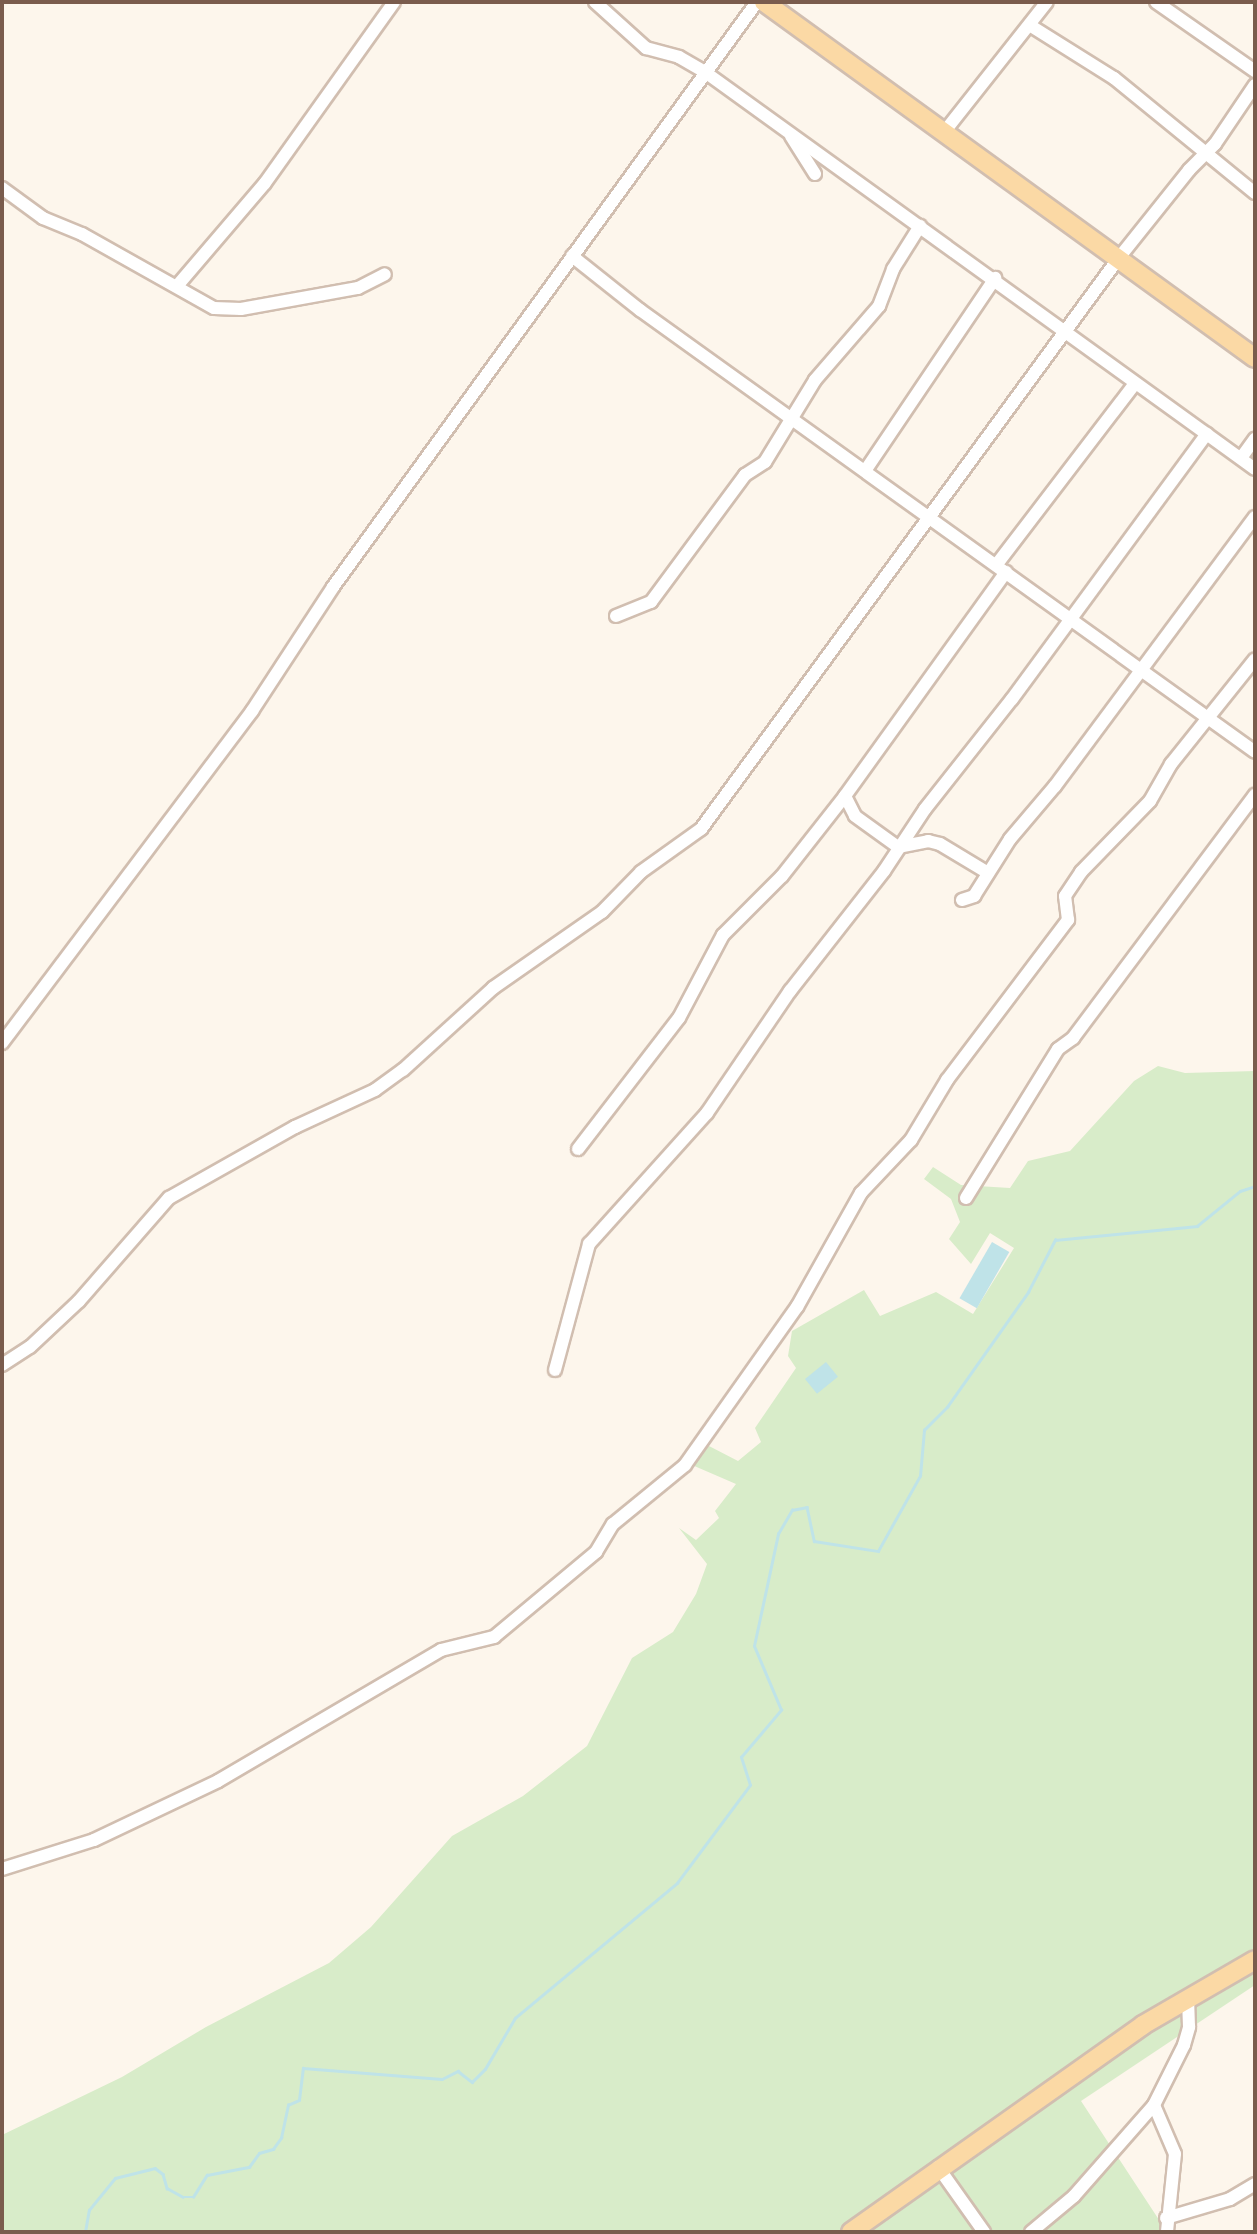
<!DOCTYPE html>
<style>
body{margin:0}
#map{position:relative;width:1257px;height:2234px;overflow:hidden;background:#fdf6ec;font-family:"Roboto Condensed",sans-serif}
div>[style]{position:absolute}
.green>*{inset:0;background:#d8ecc9}
.water>*{inset:0;background:#bfe3e8;transform-origin:0 0}
.stream>*{height:2.5px;margin:-1.25px;padding:0 1.25px;transform-origin:1.25px;border-radius:1.25px;background:#bfe3e8}
.roads{filter:drop-shadow(2px 0 #d1beb0) drop-shadow(-2px 0 #d1beb0) drop-shadow(0 2px #d1beb0) drop-shadow(0 -2px #d1beb0)}
.minor>*{height:12px;margin:-6px;padding:0 6px;transform-origin:6px;border-radius:6px;background:#fff}
.primary>*{height:18px;margin:-9px;padding:0 9px;transform-origin:9px;border-radius:9px;background:#fbd9a5}
span{translate:-50% -50%;white-space:nowrap;text-align:center;line-height:1.15;-webkit-text-stroke:5px #fffaf3;paint-order:stroke}
.frame{position:absolute;inset:0;border:4px solid #7a5c4d;pointer-events:none}
</style>
<div id="map">
<div class="green">
<i style="clip-path:polygon(1158px 1066px,1185px 1073px,1255px 1071px,1255px 1985px,1081px 2101px,1167px 2232px,2px 2232px,2px 2135px,122px 2077px,206px 2027px,329px 1963px,371px 1927px,452px 1836px,523px 1796px,587px 1746px,632px 1658px,673px 1632px,696px 1594px,707px 1564px,679px 1528px,696px 1540px,719px 1518px,715px 1511px,736px 1484px,692px 1465px,709px 1446px,738px 1461px,761px 1442px,755px 1428px,796px 1368px,788px 1356px,792px 1331px,864px 1290px,880px 1316px,936px 1292px,973px 1314px,1014px 1248px,990px 1233px,971px 1264px,949px 1239px,960px 1222px,951px 1199px,924px 1179px,933px 1167px,961px 1185px,1010px 1188px,1028px 1161px,1070px 1151px,1134px 1081px)"></i>
</div>
<div class="water">
<i style="left:992px;top:1242px;width:20px;height:65px;rotate:30deg"></i>
<i style="left:826px;top:1362px;width:19px;height:27px;rotate:51deg"></i>
</div>
<div class="stream">
<i style="left:85px;top:2232px;width:22px;rotate:-80deg"></i>
<i style="left:89px;top:2210px;width:41px;rotate:-50.9deg"></i>
<i style="left:115px;top:2178px;width:41px;rotate:-14deg"></i>
<i style="left:155px;top:2168px;width:10px;rotate:37deg"></i>
<i style="left:163px;top:2174px;width:15px;rotate:74deg"></i>
<i style="left:167px;top:2188px;width:18px;rotate:29deg"></i>
<i style="left:183px;top:2197px;width:10px"></i>
<i style="left:193px;top:2197px;width:26px;rotate:-58deg"></i>
<i style="left:207px;top:2175px;width:43px;rotate:-10.8deg"></i>
<i style="left:249px;top:2167px;width:17px;rotate:-54deg"></i>
<i style="left:259px;top:2153px;width:15px;rotate:-16deg"></i>
<i style="left:273px;top:2149px;width:14px;rotate:-54deg"></i>
<i style="left:281px;top:2138px;width:34px;rotate:-78deg"></i>
<i style="left:288px;top:2105px;width:12px;rotate:-24deg"></i>
<i style="left:299px;top:2100px;width:32px;rotate:-83deg"></i>
<i style="left:303px;top:2068px;width:139px;rotate:4.5deg"></i>
<i style="left:442px;top:2079px;width:18px;rotate:-27deg"></i>
<i style="left:458px;top:2071px;width:18px;rotate:38deg"></i>
<i style="left:472px;top:2082px;width:18px;rotate:-45deg"></i>
<i style="left:485px;top:2069px;width:59px;rotate:-59.5deg"></i>
<i style="left:515px;top:2018px;width:211px;rotate:-39.8deg"></i>
<i style="left:677px;top:1883px;width:122px;rotate:-53.3deg"></i>
<i style="left:750px;top:1785px;width:29px;rotate:-108deg"></i>
<i style="left:741px;top:1757px;width:62px;rotate:-49.6deg"></i>
<i style="left:781px;top:1710px;width:69px;rotate:-112.9deg"></i>
<i style="left:754px;top:1646px;width:115px;rotate:-77.9deg"></i>
<i style="left:778px;top:1534px;width:28px;rotate:-60deg"></i>
<i style="left:792px;top:1510px;width:15px;rotate:-11deg"></i>
<i style="left:807px;top:1507px;width:35px;rotate:78deg"></i>
<i style="left:814px;top:1541px;width:65px;rotate:8.9deg"></i>
<i style="left:878px;top:1551px;width:86px;rotate:-60.8deg"></i>
<i style="left:920px;top:1476px;width:46px;rotate:-85deg"></i>
<i style="left:924px;top:1430px;width:33px;rotate:-45deg"></i>
<i style="left:947px;top:1407px;width:141px;rotate:-54.8deg"></i>
<i style="left:1028px;top:1292px;width:59px;rotate:-62.6deg"></i>
<i style="left:1055px;top:1240px;width:143px;rotate:-5.6deg"></i>
<i style="left:1197px;top:1226px;width:55px;rotate:-39.1deg"></i>
<i style="left:1240px;top:1191px;width:16px;rotate:-18deg"></i>
</div>
<div class="roads">
<div class="minor">
<i style="left:595px;top:2px;width:69px;rotate:42deg"></i>
<i style="left:646px;top:48px;width:34px;rotate:15deg"></i>
<i style="left:679px;top:57px;width:30px;rotate:30deg"></i>
<i style="left:705px;top:72px;width:678px;rotate:35.82deg"></i>
<i style="left:1156px;top:2px;width:121px;rotate:34.9deg"></i>
<i style="left:1031px;top:26px;width:98px;rotate:32.1deg"></i>
<i style="left:1114px;top:78px;width:182px;rotate:39.2deg"></i>
<i style="left:945px;top:131px;width:164px;rotate:-51.7deg"></i>
<i style="left:791px;top:136px;width:45px;rotate:57.7deg"></i>
<i style="left:2px;top:188px;width:51px;rotate:36.2deg"></i>
<i style="left:43px;top:218px;width:42px;rotate:22.3deg"></i>
<i style="left:82px;top:234px;width:151px;rotate:29.3deg"></i>
<i style="left:214px;top:308px;width:27px;rotate:2deg"></i>
<i style="left:241px;top:309px;width:119px;rotate:-10.2deg"></i>
<i style="left:358px;top:288px;width:30px;rotate:-27deg"></i>
<i style="left:572px;top:256px;width:87px;rotate:38.5deg"></i>
<i style="left:640px;top:310px;width:757px;rotate:35.7deg"></i>
<i style="left:177px;top:286px;width:135px;rotate:-49.5deg"></i>
<i style="left:265px;top:183px;width:222px;rotate:-54.5deg"></i>
<i style="left:1241px;top:458px;width:24px;rotate:-54deg"></i>
<i style="left:865px;top:471px;width:233px;rotate:-56deg"></i>
<i style="left:997px;top:564px;width:225px;rotate:-52.6deg"></i>
<i style="left:616px;top:616px;width:38px;rotate:-22deg"></i>
<i style="left:651px;top:602px;width:158px;rotate:-53.5deg"></i>
<i style="left:745px;top:475px;width:24px;rotate:-33deg"></i>
<i style="left:765px;top:462px;width:96px;rotate:-58.6deg"></i>
<i style="left:815px;top:380px;width:98px;rotate:-49.1deg"></i>
<i style="left:879px;top:306px;width:40px;rotate:-69deg"></i>
<i style="left:893px;top:269px;width:51px;rotate:-57.9deg"></i>
<i style="left:845px;top:796px;width:22px;rotate:63deg"></i>
<i style="left:855px;top:816px;width:53px;rotate:35.8deg"></i>
<i style="left:898px;top:847px;width:31px;rotate:-11deg"></i>
<i style="left:928px;top:841px;width:12px;rotate:14deg"></i>
<i style="left:940px;top:844px;width:56px;rotate:31.1deg"></i>
<i style="left:962px;top:900px;width:13px;rotate:-18deg"></i>
<i style="left:974px;top:896px;width:67px;rotate:-57.7deg"></i>
<i style="left:1010px;top:839px;width:70px;rotate:-49.7deg"></i>
<i style="left:1055px;top:786px;width:335px;rotate:-53.4deg"></i>
<i style="left:2px;top:1043px;width:416px;rotate:-53deg"></i>
<i style="left:252px;top:711px;width:148px;rotate:-56.8deg"></i>
<i style="left:333px;top:587px;width:722px;rotate:-54.07deg"></i>
<i style="left:578px;top:1149px;width:165px;rotate:-52.4deg"></i>
<i style="left:679px;top:1018px;width:94px;rotate:-62.1deg"></i>
<i style="left:723px;top:935px;width:83px;rotate:-45deg"></i>
<i style="left:782px;top:876px;width:102px;rotate:-51.8deg"></i>
<i style="left:845px;top:796px;width:276px;rotate:-54.3deg"></i>
<i style="left:966px;top:1198px;width:175px;rotate:-58.3deg"></i>
<i style="left:1058px;top:1049px;width:19px;rotate:-36deg"></i>
<i style="left:1073px;top:1038px;width:304px;rotate:-53.2deg"></i>
<i style="left:2px;top:1365px;width:33px;rotate:-33deg"></i>
<i style="left:30px;top:1347px;width:67px;rotate:-43.2deg"></i>
<i style="left:79px;top:1301px;width:137px;rotate:-48.9deg"></i>
<i style="left:169px;top:1198px;width:145px;rotate:-29.4deg"></i>
<i style="left:295px;top:1127px;width:88px;rotate:-24.8deg"></i>
<i style="left:375px;top:1090px;width:34px;rotate:-36deg"></i>
<i style="left:403px;top:1070px;width:122px;rotate:-42.3deg"></i>
<i style="left:493px;top:988px;width:133px;rotate:-34.9deg"></i>
<i style="left:602px;top:912px;width:56px;rotate:-45.7deg"></i>
<i style="left:641px;top:872px;width:74px;rotate:-35.6deg"></i>
<i style="left:701px;top:829px;width:706px;rotate:-53.81deg"></i>
<i style="left:1118px;top:259px;width:114px;rotate:-51.4deg"></i>
<i style="left:1189px;top:170px;width:37px;rotate:-45deg"></i>
<i style="left:1215px;top:144px;width:71px;rotate:-55.9deg"></i>
<i style="left:555px;top:1370px;width:131px;rotate:-74.9deg"></i>
<i style="left:589px;top:1244px;width:176px;rotate:-48deg"></i>
<i style="left:707px;top:1113px;width:148px;rotate:-55.8deg"></i>
<i style="left:790px;top:991px;width:152px;rotate:-51.9deg"></i>
<i style="left:884px;top:871px;width:74px;rotate:-56.5deg"></i>
<i style="left:925px;top:809px;width:140px;rotate:-51.7deg"></i>
<i style="left:1012px;top:699px;width:329px;rotate:-53.7deg"></i>
<i style="left:2px;top:1869px;width:96px;rotate:-17.5deg"></i>
<i style="left:94px;top:1840px;width:137px;rotate:-25.4deg"></i>
<i style="left:218px;top:1781px;width:259px;rotate:-30.4deg"></i>
<i style="left:441px;top:1650px;width:55px;rotate:-13.8deg"></i>
<i style="left:494px;top:1637px;width:133px;rotate:-39.8deg"></i>
<i style="left:596px;top:1552px;width:33px;rotate:-59deg"></i>
<i style="left:613px;top:1524px;width:93px;rotate:-39.3deg"></i>
<i style="left:685px;top:1465px;width:194px;rotate:-54.7deg"></i>
<i style="left:797px;top:1307px;width:131px;rotate:-60.7deg"></i>
<i style="left:861px;top:1193px;width:73px;rotate:-46.7deg"></i>
<i style="left:911px;top:1140px;width:70px;rotate:-59deg"></i>
<i style="left:947px;top:1080px;width:201px;rotate:-52.9deg"></i>
<i style="left:1068px;top:920px;width:24px;rotate:-97deg"></i>
<i style="left:1065px;top:896px;width:29px;rotate:-56deg"></i>
<i style="left:1081px;top:872px;width:99px;rotate:-45.8deg"></i>
<i style="left:1150px;top:801px;width:43px;rotate:-60.4deg"></i>
<i style="left:1171px;top:764px;width:134px;rotate:-51.3deg"></i>
<i style="left:1154px;top:2105px;width:53px;rotate:66.8deg"></i>
<i style="left:1175px;top:2154px;width:78px;rotate:95.9deg"></i>
<i style="left:938px;top:2167px;width:80px;rotate:54.7deg"></i>
<i style="left:1166px;top:2218px;width:67px;rotate:-16.5deg"></i>
<i style="left:1230px;top:2199px;width:29px;rotate:-31deg"></i>
<i style="left:1031px;top:2232px;width:56px;rotate:-39.9deg"></i>
<i style="left:1074px;top:2196px;width:121px;rotate:-48.7deg"></i>
<i style="left:1154px;top:2105px;width:67px;rotate:-63.4deg"></i>
<i style="left:1184px;top:2045px;width:19px;rotate:-74deg"></i>
<i style="left:1189px;top:2027px;width:30px;rotate:-92deg"></i>
</div>
<div class="primary">
<i style="left:764px;top:2px;width:606px;rotate:35.94deg"></i>
<i style="left:851px;top:2232px;width:358px;rotate:-35.3deg"></i>
<i style="left:1143px;top:2025px;width:129px;rotate:-30.1deg"></i>
</div>
</div>
<div class="frame"></div>
</div>
